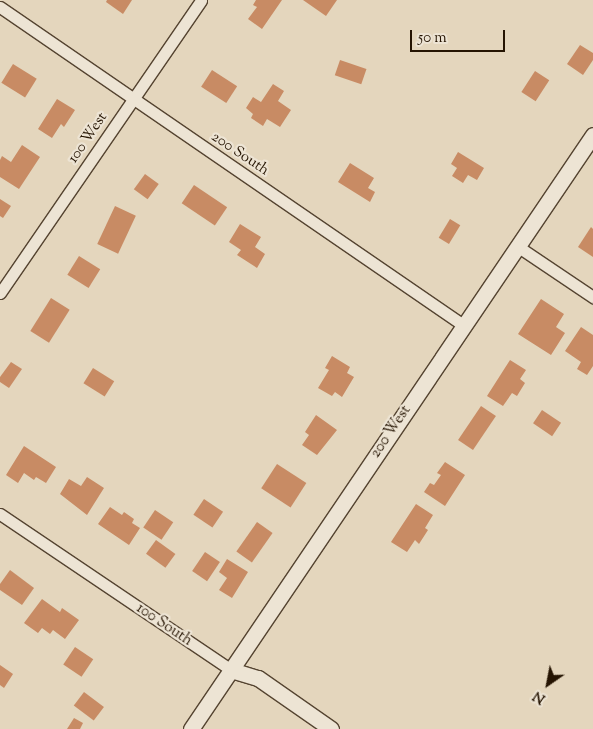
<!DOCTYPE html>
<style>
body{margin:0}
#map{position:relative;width:593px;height:729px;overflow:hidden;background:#e4d6bd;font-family:"Sorts Mill Goudy",serif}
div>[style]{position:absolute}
.building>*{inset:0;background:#c88b64;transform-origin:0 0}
.roads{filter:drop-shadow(1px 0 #554431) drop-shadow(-1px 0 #554431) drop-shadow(0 1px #554431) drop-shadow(0 -1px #554431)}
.minor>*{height:11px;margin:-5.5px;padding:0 5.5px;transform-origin:5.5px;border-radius:5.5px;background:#ede4d4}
.tertiary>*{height:15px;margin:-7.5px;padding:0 7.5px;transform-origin:7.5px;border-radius:7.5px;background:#ede4d4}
span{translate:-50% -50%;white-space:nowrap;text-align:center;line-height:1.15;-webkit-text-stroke:4.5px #ede4d4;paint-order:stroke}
.street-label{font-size:15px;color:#251402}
.north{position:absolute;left:523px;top:659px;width:50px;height:50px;-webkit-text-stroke:4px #ede4d4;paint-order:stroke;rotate:213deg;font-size:14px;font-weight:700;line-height:20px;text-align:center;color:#251402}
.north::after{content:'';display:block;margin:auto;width:18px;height:22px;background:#251402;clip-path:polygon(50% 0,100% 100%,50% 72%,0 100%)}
.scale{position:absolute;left:410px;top:30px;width:95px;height:22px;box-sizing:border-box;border:2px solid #251402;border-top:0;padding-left:6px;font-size:15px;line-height:18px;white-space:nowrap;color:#251402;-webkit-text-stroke:4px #ede4d4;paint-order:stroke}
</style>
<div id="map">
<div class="building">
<i style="clip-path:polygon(107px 0,132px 0,123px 14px,106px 2px)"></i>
<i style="clip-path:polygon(256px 0,282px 0,262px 29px,248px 19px,257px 7px,253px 5px)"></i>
<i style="clip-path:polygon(303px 0,337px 0,326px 16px)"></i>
<i style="clip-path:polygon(580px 45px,593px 53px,593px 60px,583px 75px,567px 64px)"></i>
<i style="left:340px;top:60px;width:28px;height:16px;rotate:19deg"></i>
<i style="left:13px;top:64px;width:28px;height:22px;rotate:32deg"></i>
<i style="left:212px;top:70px;width:30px;height:20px;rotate:33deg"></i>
<i style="left:535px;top:71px;width:17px;height:25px;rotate:33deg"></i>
<i style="clip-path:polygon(273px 84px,284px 91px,278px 101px,291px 110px,280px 127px,267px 119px,263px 126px,251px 118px,253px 114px,246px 108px,253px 97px,261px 102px)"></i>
<i style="clip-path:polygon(57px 99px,75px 110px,64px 127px,61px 124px,52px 138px,38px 129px)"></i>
<i style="clip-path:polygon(22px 145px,40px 157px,19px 189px,0 177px,0 160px,2px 156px,11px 162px)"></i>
<i style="clip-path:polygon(458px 152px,484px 168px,477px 180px,468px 175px,463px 183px,452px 176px,457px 168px,451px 164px)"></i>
<i style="clip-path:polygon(350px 163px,374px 178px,368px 188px,375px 192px,370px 202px,338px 182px)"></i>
<i style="left:145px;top:174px;width:17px;height:19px;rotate:36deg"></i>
<i style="left:194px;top:185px;width:40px;height:22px;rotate:34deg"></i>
<i style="clip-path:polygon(0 199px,11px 206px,3px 218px,0 216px)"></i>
<i style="left:115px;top:206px;width:23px;height:42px;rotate:25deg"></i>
<i style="left:450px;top:219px;width:12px;height:22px;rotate:31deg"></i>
<i style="clip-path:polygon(240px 224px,261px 237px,255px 247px,265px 254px,257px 268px,237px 255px,241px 250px,229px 242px)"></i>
<i style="clip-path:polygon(591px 227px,593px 229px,593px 257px,578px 247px)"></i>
<i style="left:79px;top:256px;width:25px;height:22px;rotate:32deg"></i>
<i style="left:51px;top:298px;width:22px;height:39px;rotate:32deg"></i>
<i style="clip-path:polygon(541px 299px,564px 314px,556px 327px,565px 333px,551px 355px,518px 334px)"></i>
<i style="clip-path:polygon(581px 327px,593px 335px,593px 366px,587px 375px,577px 369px,581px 362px,565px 351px)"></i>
<i style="clip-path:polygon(332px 356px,350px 367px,347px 373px,354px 377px,342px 397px,335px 392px,332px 396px,318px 388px,329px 370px,325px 368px)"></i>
<i style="clip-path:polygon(510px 360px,526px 370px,520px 379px,525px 383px,517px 396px,512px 393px,503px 406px,487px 396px)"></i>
<i style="clip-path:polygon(11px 362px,22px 369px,9px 388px,0 382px,0 377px)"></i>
<i style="left:93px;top:368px;width:25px;height:18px;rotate:32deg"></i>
<i style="left:481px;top:406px;width:18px;height:41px;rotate:34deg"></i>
<i style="left:542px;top:410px;width:23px;height:16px;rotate:34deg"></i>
<i style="clip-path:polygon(316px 415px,337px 430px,317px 455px,302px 445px,309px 435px,305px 432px)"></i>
<i style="clip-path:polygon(24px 446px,56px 467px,46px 483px,36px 477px,34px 480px,24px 473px,18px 483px,6px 475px)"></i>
<i style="clip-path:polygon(445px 462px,465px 475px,445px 506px,424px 492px,430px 483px,434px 485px,441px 475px,437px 473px)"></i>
<i style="left:277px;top:464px;width:35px;height:29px;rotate:33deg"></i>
<i style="clip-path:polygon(87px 477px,104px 488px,87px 515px,60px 494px,69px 479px,81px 486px)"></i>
<i style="left:204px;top:499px;width:23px;height:19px;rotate:34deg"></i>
<i style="clip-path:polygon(416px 504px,433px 515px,425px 528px,428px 530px,419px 544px,415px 540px,407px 552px,391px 542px)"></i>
<i style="clip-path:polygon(110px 507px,122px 515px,124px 512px,134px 519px,132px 523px,140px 528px,129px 545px,98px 524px)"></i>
<i style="left:155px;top:510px;width:22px;height:21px;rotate:34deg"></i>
<i style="left:257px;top:522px;width:19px;height:36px;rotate:35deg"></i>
<i style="left:156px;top:540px;width:24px;height:17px;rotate:36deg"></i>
<i style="left:205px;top:552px;width:18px;height:23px;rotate:34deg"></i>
<i style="clip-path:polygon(227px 559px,248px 572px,232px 598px,219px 590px,227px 578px,219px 572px)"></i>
<i style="clip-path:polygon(10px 570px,34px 588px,22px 605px,0 590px,0 584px)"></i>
<i style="clip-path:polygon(42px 599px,60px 612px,62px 608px,79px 620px,65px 639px,53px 630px,50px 634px,42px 628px,38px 633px,24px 623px)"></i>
<i style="left:75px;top:647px;width:22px;height:21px;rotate:34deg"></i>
<i style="clip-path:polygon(0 665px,13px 674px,4px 688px,0 685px)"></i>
<i style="left:84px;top:692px;width:25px;height:17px;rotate:37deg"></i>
<i style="clip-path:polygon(74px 718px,83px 723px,80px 729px,67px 729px)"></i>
</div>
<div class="roads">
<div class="minor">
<i style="left:0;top:7px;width:562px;rotate:34.48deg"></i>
<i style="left:517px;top:246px;width:92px;rotate:33.9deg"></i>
<i style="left:0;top:293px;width:355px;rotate:-55.5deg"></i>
<i style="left:0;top:514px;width:279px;rotate:34deg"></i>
</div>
<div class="tertiary">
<i style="left:231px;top:670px;width:28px;rotate:17deg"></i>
<i style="left:258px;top:678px;width:89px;rotate:34.9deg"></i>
<i style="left:191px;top:729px;width:717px;rotate:-55.91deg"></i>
</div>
</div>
<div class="street-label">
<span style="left:88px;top:138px;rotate:-56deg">100 West</span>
<span style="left:240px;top:154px;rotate:34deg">200 South</span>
<span style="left:391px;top:432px;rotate:-56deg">200 West</span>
<span style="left:164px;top:625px;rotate:34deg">100 South</span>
</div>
<div class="north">N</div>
<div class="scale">50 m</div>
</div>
